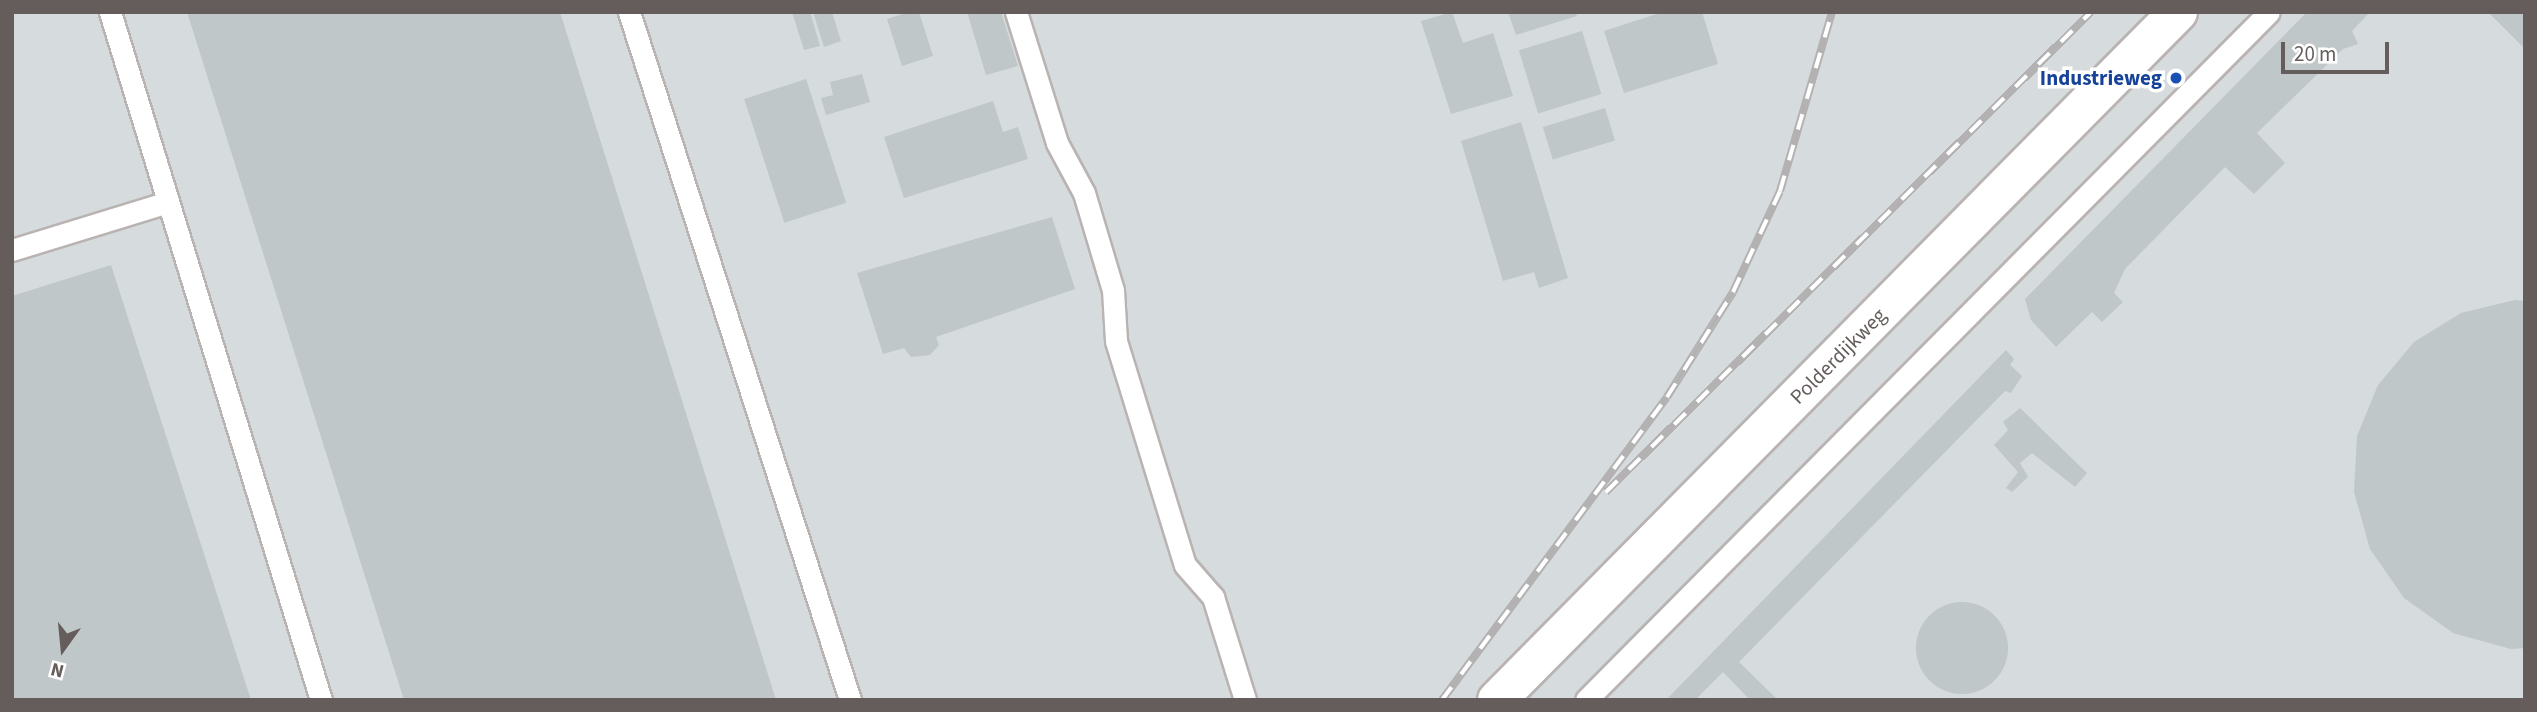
<!DOCTYPE html>
<style>
body{margin:0}
#map{position:relative;width:2537px;height:712px;overflow:hidden;background:#e4ebef;font-family:"Source Sans 3",sans-serif}
div>[style]{position:absolute}
.industrial>*{inset:0;background:#d6dbdd;transform-origin:0 0}
.building>*{inset:0;background:#c0c7c9;transform-origin:0 0}
.round{border-radius:50%}
.roads{filter:drop-shadow(2px 0 #b9b3b1) drop-shadow(-2px 0 #b9b3b1) drop-shadow(0 2px #b9b3b1) drop-shadow(0 -2px #b9b3b1)}
.service>*{height:21px;margin:-10.5px;padding:0 10.5px;transform-origin:10.5px;border-radius:10.5px;background:#fff}
.minor>*{height:38px;margin:-19px;padding:0 19px;transform-origin:19px;border-radius:19px;background:#fff}
.rail>*{height:8px;margin-top:-4px;transform-origin:0;background:repeating-linear-gradient(90deg,#fff 0 16px,#b3b1b1 0 32px);box-sizing:border-box;border-block:2px solid #b3b1b1}
.dots>*{width:19px;height:19px;translate:-50% -50%;box-sizing:border-box;border:4px solid #fff;border-radius:50%}
span{translate:-50% -50%;white-space:nowrap;text-align:center;line-height:1.15;-webkit-text-stroke:7px #fff;paint-order:stroke}
.transit-label{font-size:21px;color:#164399;font-weight:700}
.right{translate:-100% -50%;text-align:right}
.street-label{font-size:21px;color:#655d5c}
.frame{position:absolute;inset:0;border:14px solid #655d5c;pointer-events:none}
.north{position:absolute;left:28px;top:614px;width:70px;height:70px;-webkit-text-stroke:5px #fff;paint-order:stroke;rotate:195deg;font-size:19px;font-weight:700;line-height:28px;text-align:center;color:#655d5c}
.north::after{content:'';display:block;margin:auto;width:24px;height:32px;background:#655d5c;clip-path:polygon(50% 0,100% 100%,50% 72%,0 100%)}
.scale{position:absolute;left:2281px;top:42px;width:108px;height:32px;box-sizing:border-box;border:4px solid #655d5c;border-top:0;padding-left:9px;font-size:21px;line-height:24px;white-space:nowrap;color:#655d5c;-webkit-text-stroke:5px #fff;paint-order:stroke}
</style>
<div id="map">
<div class="industrial">
<i style="left:12px;top:12px;width:2513px;height:688px"></i>
</div>
<div class="building">
<i style="clip-path:polygon(187px 12px,560px 12px,776px 700px,404px 700px)"></i>
<i style="clip-path:polygon(792px 12px,810px 12px,820px 46px,804px 50px)"></i>
<i style="clip-path:polygon(813px 12px,832px 12px,841px 41px,824px 47px)"></i>
<i style="clip-path:polygon(909px 12px,919px 12px,933px 56px,902px 66px,887px 19px)"></i>
<i style="clip-path:polygon(967px 12px,1001px 12px,1018px 66px,986px 75px)"></i>
<i style="clip-path:polygon(1452px 12px,1463px 43px,1493px 33px,1513px 96px,1451px 114px,1421px 21px)"></i>
<i style="clip-path:polygon(1508px 12px,1575px 12px,1577px 16px,1516px 35px)"></i>
<i style="clip-path:polygon(1663px 12px,1702px 12px,1718px 64px,1624px 93px,1604px 31px)"></i>
<i style="clip-path:polygon(2307px 12px,2370px 12px,2352px 31px,2358px 44px,2343px 49px,2257px 133px,2285px 163px,2254px 194px,2225px 167px,2125px 269px,2114px 293px,2123px 302px,2102px 322px,2092px 312px,2056px 347px,2031px 320px,2025px 299px)"></i>
<i style="clip-path:polygon(2488px 12px,2525px 12px,2525px 49px)"></i>
<i style="left:1582px;top:31px;width:66px;height:66px;rotate:73deg"></i>
<i style="clip-path:polygon(862px 74px,870px 102px,826px 115px,821px 98px,833px 95px,830px 82px)"></i>
<i style="left:806px;top:79px;width:130px;height:65px;rotate:72deg"></i>
<i style="clip-path:polygon(993px 101px,1003px 132px,1018px 127px,1028px 159px,904px 198px,884px 137px)"></i>
<i style="left:1605px;top:108px;width:34px;height:65px;rotate:73deg"></i>
<i style="clip-path:polygon(1521px 122px,1568px 278px,1539px 288px,1534px 272px,1503px 281px,1461px 141px)"></i>
<i style="clip-path:polygon(1052px 217px,1075px 289px,936px 337px,939px 345px,930px 355px,911px 357px,904px 348px,883px 354px,857px 273px)"></i>
<i style="clip-path:polygon(111px 265px,251px 700px,12px 700px,12px 296px)"></i>
<i style="clip-path:polygon(2515px 300px,2525px 301px,2525px 648px,2511px 649px,2453px 633px,2404px 598px,2370px 549px,2354px 492px,2357px 436px,2378px 385px,2414px 342px,2461px 313px)"></i>
<i style="clip-path:polygon(2006px 350px,2014px 359px,2010px 365px,2022px 376px,2011px 393px,2005px 391px,1739px 662px,1778px 700px,1750px 700px,1723px 672px,1695px 700px,1666px 700px)"></i>
<i style="clip-path:polygon(2020px 408px,2087px 473px,2075px 487px,2032px 453px,2020px 463px,2028px 477px,2012px 492px,2006px 488px,2018px 472px,1994px 445px,2008px 430px,2003px 422px)"></i>
<i class="round" style="left:1916px;top:602px;width:92px;height:92px"></i>
</div>
<div class="roads">
<div class="service">
<i style="left:110px;top:12px;width:720px;rotate:72.95deg"></i>
<i style="left:629px;top:12px;width:723px;rotate:72.19deg"></i>
<i style="left:1016px;top:12px;width:137px;rotate:72.6deg"></i>
<i style="left:1057px;top:143px;width:57px;rotate:61.6deg"></i>
<i style="left:1084px;top:193px;width:101px;rotate:73.4deg"></i>
<i style="left:1113px;top:290px;width:51px;rotate:86.6deg"></i>
<i style="left:1116px;top:341px;width:234px;rotate:72.9deg"></i>
<i style="left:1185px;top:565px;width:43px;rotate:48.8deg"></i>
<i style="left:1213px;top:597px;width:108px;rotate:72.7deg"></i>
<i style="left:12px;top:250px;width:163px;rotate:-17.1deg"></i>
<i style="left:1586px;top:700px;width:969px;rotate:-45.21deg"></i>
</div>
<div class="minor">
<i style="left:1497px;top:700px;width:968px;rotate:-45.29deg"></i>
</div>
</div>
<div class="rail">
<i style="left:1606px;top:492px;width:682px;rotate:-44.7deg"></i>
<i style="left:1442px;top:700px;width:377px;rotate:-53.4deg"></i>
<i style="left:1667px;top:397px;width:124px;rotate:-57.8deg"></i>
<i style="left:1733px;top:292px;width:111px;rotate:-65deg"></i>
<i style="left:1780px;top:191px;width:186px;rotate:-73.8deg"></i>
</div>
<div class="dots">
<i style="left:2176px;top:78px;background:#1a4fb4"></i>
</div>
<div class="transit-label">
<span class="right" style="left:2162px;top:78px">Industrieweg</span>
</div>
<div class="street-label">
<span style="left:1838px;top:356px;rotate:-45deg">Polderdijkweg</span>
</div>
<div class="frame"></div>
<div class="north">N</div>
<div class="scale">20 m</div>
</div>
